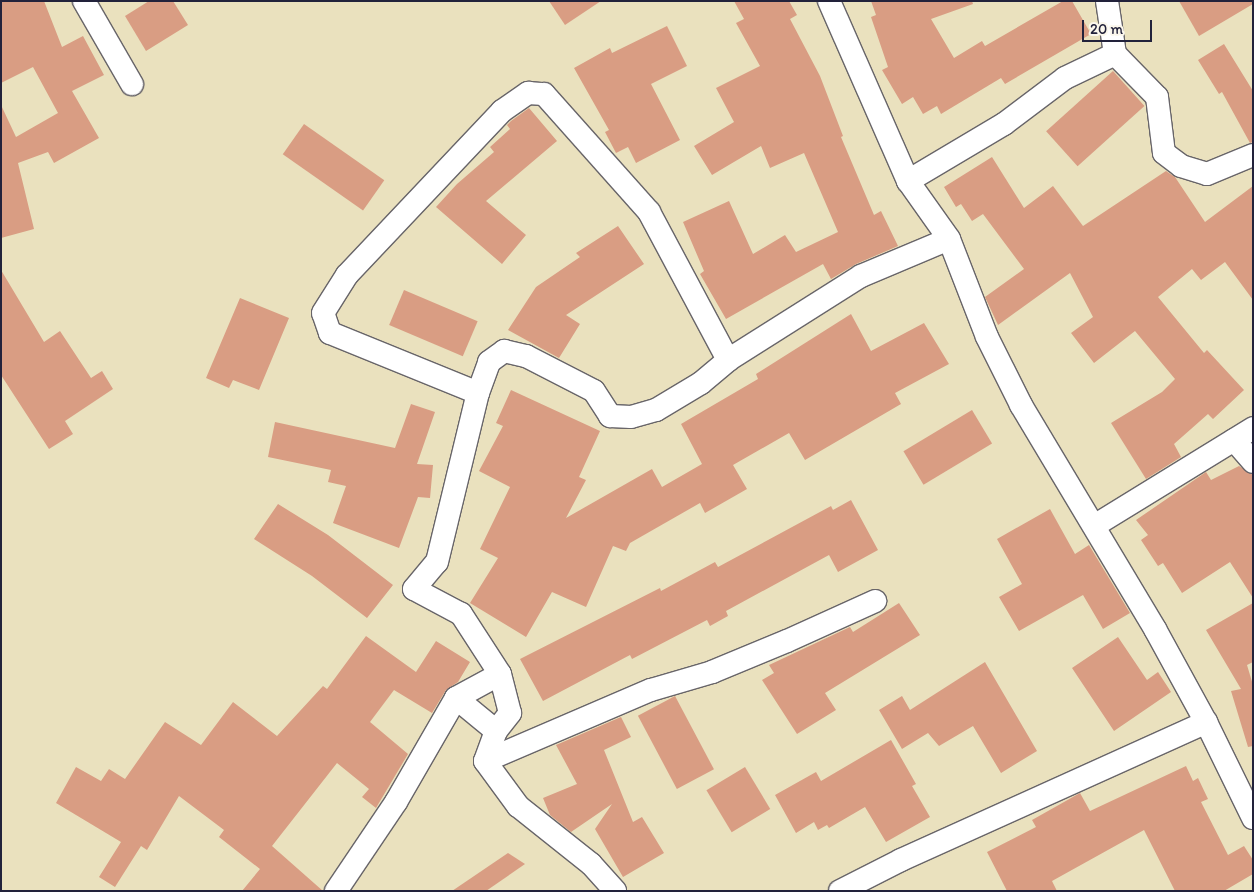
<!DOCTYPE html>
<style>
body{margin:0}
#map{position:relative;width:1254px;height:892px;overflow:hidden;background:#eae1be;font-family:Itim,sans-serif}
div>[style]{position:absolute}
.building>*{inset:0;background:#d99d83;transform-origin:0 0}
.roads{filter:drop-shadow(1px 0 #686569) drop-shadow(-1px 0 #686569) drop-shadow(0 1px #686569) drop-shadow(0 -1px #686569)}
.street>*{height:22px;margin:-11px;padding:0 11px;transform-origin:11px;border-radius:11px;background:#fff}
span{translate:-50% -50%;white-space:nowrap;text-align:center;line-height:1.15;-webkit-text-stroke:4px #fbf7ec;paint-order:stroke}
.frame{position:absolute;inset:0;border:2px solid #22223b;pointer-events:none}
.scale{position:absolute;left:1082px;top:20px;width:70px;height:22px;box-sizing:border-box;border:2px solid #22223b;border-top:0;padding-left:6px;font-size:15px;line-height:18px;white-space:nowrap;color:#22223b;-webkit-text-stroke:4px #fbf7ec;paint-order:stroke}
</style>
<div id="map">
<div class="building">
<i style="clip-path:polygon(1px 1px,44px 1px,62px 47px,83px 36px,104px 75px,72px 91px,99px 138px,54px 163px,48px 152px,18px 163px,34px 229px,1px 238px,1px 105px,16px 137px,58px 113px,33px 67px,1px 83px)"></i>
<i style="clip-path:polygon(149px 1px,173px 1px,188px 25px,146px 51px,125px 16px)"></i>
<i style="clip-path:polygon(549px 1px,601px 1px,565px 25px)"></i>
<i style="clip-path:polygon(734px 1px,789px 1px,797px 15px,790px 19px,820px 76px,843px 136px,841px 137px,874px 215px,881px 211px,898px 246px,856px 264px,831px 279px,823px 264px,726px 319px,700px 274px,704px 271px,683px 222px,729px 201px,753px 254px,785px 235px,796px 252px,838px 232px,804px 153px,770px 168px,761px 146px,712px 175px,694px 146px,734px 122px,716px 88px,760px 66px,736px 23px,744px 19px)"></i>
<i style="clip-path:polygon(871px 1px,972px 1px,973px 4px,931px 19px,954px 58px,982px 41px,985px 46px,1063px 1px,1072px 1px,1091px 34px,1005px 84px,1001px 78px,941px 114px,937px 106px,923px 114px,913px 97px,902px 104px,882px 70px,888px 67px,871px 17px,876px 15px)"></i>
<i style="clip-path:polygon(1179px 1px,1253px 1px,1253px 4px,1199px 36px)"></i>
<i style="clip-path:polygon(667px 26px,687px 66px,651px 84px,680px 140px,636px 163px,628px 147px,616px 153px,605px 132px,609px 130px,574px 68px,610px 48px,612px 53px)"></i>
<i style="clip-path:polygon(1224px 44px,1253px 91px,1253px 142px,1250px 143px,1222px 92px,1219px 94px,1198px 60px)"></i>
<i style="left:1113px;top:71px;width:47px;height:90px;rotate:48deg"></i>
<i style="clip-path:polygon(529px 108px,557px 141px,486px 201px,526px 235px,502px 264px,436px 207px,457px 184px,494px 152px,490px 147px,510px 129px,507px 125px,511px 121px)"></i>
<i style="left:304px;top:124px;width:98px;height:37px;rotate:35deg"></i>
<i style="clip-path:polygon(992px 157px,1024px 208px,1053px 186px,1083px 226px,1166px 171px,1175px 177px,1205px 222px,1253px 186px,1253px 300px,1225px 262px,1201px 280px,1192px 269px,1158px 297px,1204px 353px,1207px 350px,1244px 390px,1213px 419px,1208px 414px,1174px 444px,1181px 457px,1146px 479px,1111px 423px,1162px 392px,1175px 379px,1135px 331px,1094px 363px,1071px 333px,1093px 317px,1070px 273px,998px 325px,985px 297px,1024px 269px,983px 214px,972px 221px,961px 204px,956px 207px,944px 187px)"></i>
<i style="clip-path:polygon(618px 226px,644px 264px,566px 315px,580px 324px,559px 358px,508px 330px,536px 287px,580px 257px,576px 253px)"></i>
<i style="clip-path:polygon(1px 270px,44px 342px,60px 331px,91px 378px,102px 371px,113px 389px,65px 421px,73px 434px,49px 449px,1px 375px)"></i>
<i style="left:404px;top:290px;width:80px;height:38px;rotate:23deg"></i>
<i style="clip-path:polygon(240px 298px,289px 318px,259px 390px,233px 380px,229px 388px,206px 378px)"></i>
<i style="clip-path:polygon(851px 314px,871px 351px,924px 323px,949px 364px,895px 393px,901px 404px,805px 460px,789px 433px,733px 465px,747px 489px,705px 513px,700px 503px,630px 543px,626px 551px,613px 546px,586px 607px,552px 592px,526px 637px,470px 603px,498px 558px,480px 549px,510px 487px,479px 471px,503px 426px,496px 423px,511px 390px,600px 431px,579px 477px,586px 480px,566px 518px,652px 469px,662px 487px,702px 464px,681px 424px,758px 379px,756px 374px)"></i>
<i style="clip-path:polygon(411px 404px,435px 412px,417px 464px,433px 465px,430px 498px,418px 497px,399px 548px,333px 523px,346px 486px,328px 482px,331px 470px,268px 457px,275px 422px,395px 448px)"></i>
<i style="left:972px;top:410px;width:39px;height:80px;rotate:59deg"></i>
<i style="clip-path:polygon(1239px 466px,1253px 475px,1253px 598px,1230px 562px,1182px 593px,1163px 563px,1158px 566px,1141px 540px,1148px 535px,1136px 520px,1206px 472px,1211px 480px)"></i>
<i style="clip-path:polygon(851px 500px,878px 550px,838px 572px,829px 555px,726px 611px,728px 616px,710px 626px,707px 620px,632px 659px,630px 655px,543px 701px,520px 659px,660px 588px,661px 591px,715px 562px,718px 567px,831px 506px,833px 510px)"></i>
<i style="clip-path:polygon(278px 504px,328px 535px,393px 585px,367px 618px,312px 576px,254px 539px)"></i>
<i style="clip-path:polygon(1050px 509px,1075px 554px,1089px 545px,1130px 613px,1103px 629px,1083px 595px,1019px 631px,999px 597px,1022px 584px,997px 539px)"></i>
<i style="clip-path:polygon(899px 603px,920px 635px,825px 693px,836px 710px,797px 734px,762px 680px,774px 673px,769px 665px,850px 627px,853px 632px)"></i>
<i style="clip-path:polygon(1253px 603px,1253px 662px,1247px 665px,1253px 685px,1253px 746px,1248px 747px,1231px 691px,1241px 689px,1206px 630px)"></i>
<i style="clip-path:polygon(366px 636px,416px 672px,436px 641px,470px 662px,458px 682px,446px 690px,432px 713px,394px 690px,370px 722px,408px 754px,376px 808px,362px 797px,369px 789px,337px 763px,272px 846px,323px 891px,242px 891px,260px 869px,219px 837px,224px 830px,179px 796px,147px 850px,141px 846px,115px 887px,99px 877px,121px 842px,56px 803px,76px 767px,101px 781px,109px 769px,125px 779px,165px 722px,201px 745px,233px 702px,277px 736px,323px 686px,327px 689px)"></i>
<i style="clip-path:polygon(1118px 637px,1147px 680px,1158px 672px,1171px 692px,1114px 731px,1072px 668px)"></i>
<i style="clip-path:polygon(985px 662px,1037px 751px,1001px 773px,973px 726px,939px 746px,928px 733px,902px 749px,879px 710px,902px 696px,910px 710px)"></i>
<i style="left:675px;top:696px;width:83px;height:42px;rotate:62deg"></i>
<i style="clip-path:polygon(621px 717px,631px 737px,604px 750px,633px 822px,642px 817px,664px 853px,623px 877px,595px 829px,612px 804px,571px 832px,550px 815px,543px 798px,577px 784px,556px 745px)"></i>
<i style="clip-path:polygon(891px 740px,916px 784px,912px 786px,930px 817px,886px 842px,865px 807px,829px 828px,827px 825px,818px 830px,814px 822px,796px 833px,775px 795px,816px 772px,821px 781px)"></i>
<i style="clip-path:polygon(1186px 766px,1193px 781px,1198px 778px,1208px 799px,1201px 802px,1228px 855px,1244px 846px,1253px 860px,1253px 874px,1224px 891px,1175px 891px,1144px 830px,1052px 881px,1057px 891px,1007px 891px,987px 852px,1036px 827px,1032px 820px,1080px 793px,1090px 811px)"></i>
<i style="left:745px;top:767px;width:49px;height:45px;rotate:59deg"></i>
<i style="clip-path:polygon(508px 853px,525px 864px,486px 891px,452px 891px)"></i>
</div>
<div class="roads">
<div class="street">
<i style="left:84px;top:1px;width:96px;rotate:60deg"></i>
<i style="left:829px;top:1px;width:197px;rotate:66.3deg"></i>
<i style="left:908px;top:181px;width:71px;rotate:54.7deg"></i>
<i style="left:949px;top:239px;width:105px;rotate:68.8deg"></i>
<i style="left:987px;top:337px;width:76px;rotate:63.4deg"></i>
<i style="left:1021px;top:405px;width:261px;rotate:59.1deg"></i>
<i style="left:1155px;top:629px;width:106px;rotate:61.3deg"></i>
<i style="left:1206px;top:722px;width:107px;rotate:63.9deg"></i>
<i style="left:1107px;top:1px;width:54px;rotate:81.4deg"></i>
<i style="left:1115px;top:54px;width:60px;rotate:45.7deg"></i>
<i style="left:1157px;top:97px;width:56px;rotate:82.9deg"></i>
<i style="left:1164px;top:153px;width:21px;rotate:37deg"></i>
<i style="left:1181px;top:166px;width:27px;rotate:17deg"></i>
<i style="left:1207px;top:174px;width:50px;rotate:-22.4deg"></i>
<i style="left:908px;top:181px;width:112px;rotate:-30.7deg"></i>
<i style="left:1004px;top:124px;width:76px;rotate:-37deg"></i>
<i style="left:1065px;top:78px;width:55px;rotate:-25.6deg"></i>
<i style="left:478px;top:393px;width:160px;rotate:-157.9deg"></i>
<i style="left:330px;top:333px;width:21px;rotate:-109deg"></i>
<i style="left:323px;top:313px;width:45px;rotate:-57.7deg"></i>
<i style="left:347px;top:275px;width:226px;rotate:-46.6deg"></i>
<i style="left:502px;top:111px;width:32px;rotate:-35deg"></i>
<i style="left:528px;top:93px;width:16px;rotate:4deg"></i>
<i style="left:544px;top:94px;width:158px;rotate:48.3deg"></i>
<i style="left:649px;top:212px;width:168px;rotate:61.9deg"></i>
<i style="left:1234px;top:440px;width:29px;rotate:49deg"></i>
<i style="left:1094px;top:526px;width:187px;rotate:-31.6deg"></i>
<i style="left:456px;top:698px;width:52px;rotate:39.5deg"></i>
<i style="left:485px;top:761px;width:32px;rotate:-70deg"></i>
<i style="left:496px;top:731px;width:23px;rotate:-52deg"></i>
<i style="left:510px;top:713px;width:40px;rotate:-104.4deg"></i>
<i style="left:500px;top:674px;width:72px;rotate:-123deg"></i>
<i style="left:461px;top:614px;width:53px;rotate:-152deg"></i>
<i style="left:414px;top:589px;width:35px;rotate:-50deg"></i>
<i style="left:437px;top:562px;width:174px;rotate:-76.4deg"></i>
<i style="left:478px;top:393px;width:33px;rotate:-70deg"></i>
<i style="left:489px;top:362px;width:19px;rotate:-36deg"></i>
<i style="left:504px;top:351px;width:23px;rotate:13deg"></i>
<i style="left:526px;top:356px;width:76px;rotate:27.2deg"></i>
<i style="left:594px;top:391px;width:30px;rotate:57deg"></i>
<i style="left:610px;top:416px;width:21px;rotate:3deg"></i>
<i style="left:631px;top:417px;width:26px;rotate:-16deg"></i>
<i style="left:656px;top:410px;width:52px;rotate:-31deg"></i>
<i style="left:701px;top:383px;width:35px;rotate:-40deg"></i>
<i style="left:728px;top:360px;width:157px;rotate:-32.3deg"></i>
<i style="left:861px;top:276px;width:95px;rotate:-22.8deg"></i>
<i style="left:485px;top:761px;width:181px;rotate:-23.2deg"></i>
<i style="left:651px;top:690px;width:64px;rotate:-16.4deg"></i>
<i style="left:712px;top:672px;width:81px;rotate:-22.5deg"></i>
<i style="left:787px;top:641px;width:97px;rotate:-24.4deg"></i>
<i style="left:485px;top:761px;width:56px;rotate:53.7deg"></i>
<i style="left:518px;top:806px;width:93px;rotate:38.5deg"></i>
<i style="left:591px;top:864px;width:36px;rotate:48deg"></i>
<i style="left:336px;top:891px;width:107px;rotate:-56deg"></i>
<i style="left:396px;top:802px;width:120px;rotate:-60deg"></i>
<i style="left:456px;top:698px;width:50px;rotate:-28.6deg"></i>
<i style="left:840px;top:891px;width:68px;rotate:-26.9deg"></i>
<i style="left:901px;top:860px;width:335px;rotate:-24.3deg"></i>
</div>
</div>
<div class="frame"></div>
<div class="scale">20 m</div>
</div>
